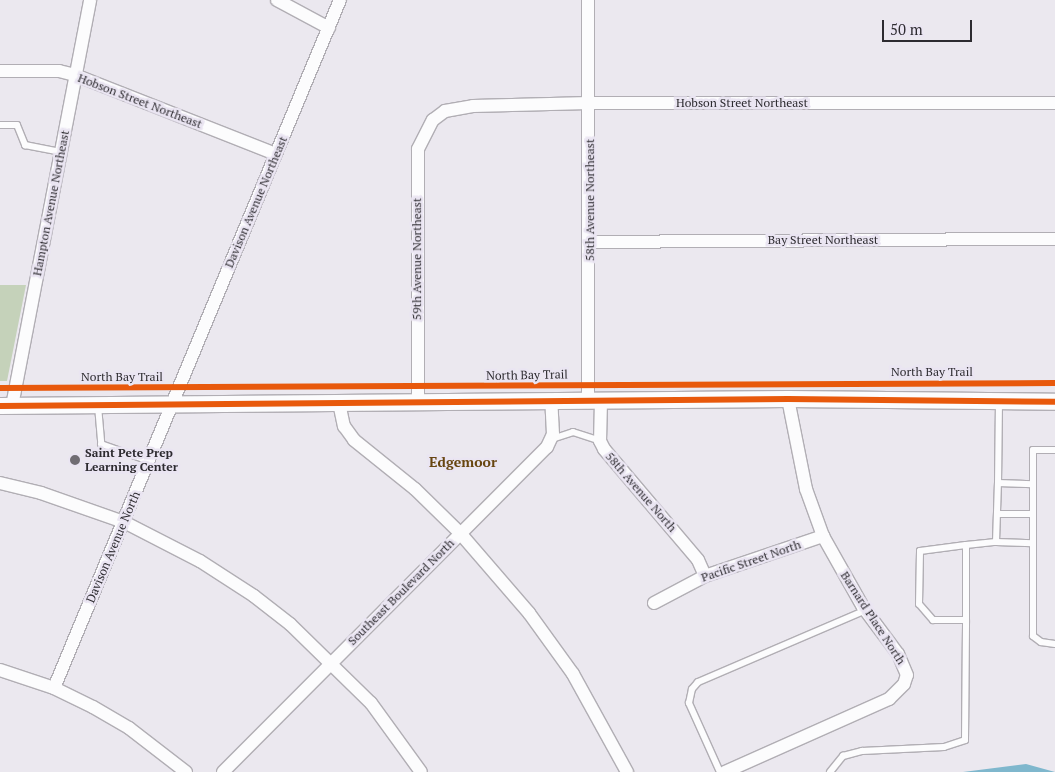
<!DOCTYPE html>
<style>
body{margin:0}
#map{position:relative;width:1055px;height:772px;overflow:hidden;background:#ebe8ef;font-family:"PT Serif",serif}
div>[style]{position:absolute}
.green>*{inset:0;background:#c5d2ba}
.water>*{inset:0;background:#7fb7cd}
.roads{filter:drop-shadow(1px 0 #b1aeb4) drop-shadow(-1px 0 #b1aeb4) drop-shadow(0 1px #b1aeb4) drop-shadow(0 -1px #b1aeb4)}
.service>*{height:6px;margin:-3px;padding:0 3px;transform-origin:3px;border-radius:3px;background:#fcfcfd}
.minor>*{height:12px;margin:-6px;padding:0 6px;transform-origin:6px;border-radius:6px;background:#fcfcfd}
.tertiary>*{height:16px;margin:-8px;padding:0 8px;transform-origin:8px;border-radius:8px;background:#fcfcfd}
.cycleway>*{height:6px;margin:-3px;padding:0 3px;transform-origin:3px;border-radius:3px;background:#e8590c}
.dots>*{width:14px;height:14px;translate:-50% -50%;box-sizing:border-box;border:2px solid #eae5f2;border-radius:50%}
span{translate:-50% -50%;white-space:nowrap;text-align:center;line-height:1.15;-webkit-text-stroke:5px #eae5f2;paint-order:stroke}
.street-label{font-size:12px;color:#2d2b30}
.poi-label{font-size:12px;color:#2d2b30;font-weight:700}
.left{translate:0 -50%;text-align:left}
.neighbourhood-label{font-size:14px;color:#674511;font-weight:700}
.scale{position:absolute;left:882px;top:20px;width:90px;height:22px;box-sizing:border-box;border:2px solid #2d2b30;border-top:0;padding-left:6px;font-size:15px;line-height:18px;white-space:nowrap;color:#2d2b30;-webkit-text-stroke:4px #eae5f2;paint-order:stroke}
</style>
<div id="map">
<div class="green">
<i style="clip-path:polygon(0 285px,26px 285px,7px 381px,0 381px)"></i>
</div>
<div class="water">
<i style="clip-path:polygon(1026px 764px,1055px 772px,963px 772px)"></i>
</div>
<div class="roads">
<div class="service">
<i style="left:0;top:125px;width:17px"></i>
<i style="left:17px;top:125px;width:22px;rotate:68deg"></i>
<i style="left:25px;top:145px;width:36px;rotate:11deg"></i>
<i style="left:999px;top:402px;width:81px;rotate:90.7deg"></i>
<i style="left:998px;top:483px;width:35px;rotate:2deg"></i>
<i style="left:1033px;top:484px;width:34px;rotate:-90deg"></i>
<i style="left:1033px;top:450px;width:22px"></i>
<i style="left:98px;top:406px;width:38px;rotate:85deg"></i>
<i style="left:101px;top:444px;width:51px;rotate:19.5deg"></i>
<i style="left:552px;top:439px;width:22px;rotate:-18deg"></i>
<i style="left:573px;top:432px;width:28px;rotate:18deg"></i>
<i style="left:998px;top:514px;width:35px"></i>
<i style="left:996px;top:542px;width:37px;rotate:2deg"></i>
<i style="left:1033px;top:543px;width:93px;rotate:90deg"></i>
<i style="left:1033px;top:636px;width:10px;rotate:37deg"></i>
<i style="left:1041px;top:642px;width:14px;rotate:8deg"></i>
<i style="left:1033px;top:543px;width:59px;rotate:-90deg"></i>
<i style="left:966px;top:545px;width:75px;rotate:90deg"></i>
<i style="left:966px;top:620px;width:33px;rotate:180deg"></i>
<i style="left:933px;top:620px;width:21px;rotate:-131deg"></i>
<i style="left:919px;top:604px;width:53px;rotate:-88.9deg"></i>
<i style="left:920px;top:551px;width:46px;rotate:-7.4deg"></i>
<i style="left:966px;top:545px;width:30px;rotate:-6deg"></i>
<i style="left:996px;top:542px;width:59px;rotate:-88.1deg"></i>
<i style="left:720px;top:772px;width:76px;rotate:-114.2deg"></i>
<i style="left:689px;top:703px;width:14px;rotate:-78deg"></i>
<i style="left:692px;top:689px;width:9px;rotate:-49deg"></i>
<i style="left:698px;top:682px;width:183px;rotate:-23.2deg"></i>
<i style="left:830px;top:772px;width:21px;rotate:-51deg"></i>
<i style="left:843px;top:756px;width:20px;rotate:-15deg"></i>
<i style="left:862px;top:751px;width:82px;rotate:-2.8deg"></i>
<i style="left:944px;top:747px;width:22px;rotate:-18deg"></i>
<i style="left:965px;top:740px;width:120px;rotate:-89.5deg"></i>
</div>
<div class="minor">
<i style="left:277px;top:0;width:59px;rotate:28.3deg"></i>
<i style="left:0;top:71px;width:59px"></i>
<i style="left:59px;top:71px;width:16px;rotate:14deg"></i>
<i style="left:75px;top:75px;width:216px;rotate:21.5deg"></i>
<i style="left:590px;top:242px;width:465px;rotate:-0.4deg"></i>
<i style="left:418px;top:401px;width:252px;rotate:-90deg"></i>
<i style="left:418px;top:149px;width:33px;rotate:-63deg"></i>
<i style="left:433px;top:120px;width:15px;rotate:-37deg"></i>
<i style="left:445px;top:111px;width:28px;rotate:-10deg"></i>
<i style="left:473px;top:106px;width:116px;rotate:-1.5deg"></i>
<i style="left:589px;top:103px;width:466px"></i>
<i style="left:588px;top:401px;width:401px;rotate:-90deg"></i>
<i style="left:601px;top:401px;width:40px;rotate:91.4deg"></i>
<i style="left:600px;top:441px;width:9px;rotate:63deg"></i>
<i style="left:604px;top:449px;width:145px;rotate:49.7deg"></i>
<i style="left:698px;top:560px;width:17px;rotate:66deg"></i>
<i style="left:339px;top:403px;width:24px;rotate:78deg"></i>
<i style="left:344px;top:426px;width:17px;rotate:54deg"></i>
<i style="left:354px;top:440px;width:78px;rotate:38.8deg"></i>
<i style="left:415px;top:489px;width:63px;rotate:44.4deg"></i>
<i style="left:460px;top:533px;width:106px;rotate:49.2deg"></i>
<i style="left:529px;top:613px;width:75px;rotate:54.2deg"></i>
<i style="left:573px;top:674px;width:112px;rotate:61.1deg"></i>
<i style="left:12px;top:406px;width:413px;rotate:-79.1deg"></i>
<i style="left:0;top:483px;width:42px;rotate:13.7deg"></i>
<i style="left:41px;top:493px;width:88px;rotate:19.3deg"></i>
<i style="left:124px;top:522px;width:85px;rotate:27.2deg"></i>
<i style="left:200px;top:561px;width:64px;rotate:32.9deg"></i>
<i style="left:254px;top:596px;width:46px;rotate:37.9deg"></i>
<i style="left:290px;top:624px;width:113px;rotate:44.3deg"></i>
<i style="left:371px;top:703px;width:85px;rotate:54.1deg"></i>
<i style="left:654px;top:603px;width:58px;rotate:-27.9deg"></i>
<i style="left:705px;top:576px;width:125px;rotate:-18.7deg"></i>
<i style="left:0;top:670px;width:57px;rotate:18.4deg"></i>
<i style="left:54px;top:688px;width:43px;rotate:26deg"></i>
<i style="left:93px;top:707px;width:42px;rotate:30.3deg"></i>
<i style="left:129px;top:728px;width:72px;rotate:37.7deg"></i>
<i style="left:54px;top:688px;width:745px;rotate:-67.43deg"></i>
<i style="left:223px;top:772px;width:459px;rotate:-45.1deg"></i>
<i style="left:547px;top:447px;width:14px;rotate:-65deg"></i>
<i style="left:553px;top:434px;width:33px;rotate:-93deg"></i>
<i style="left:725px;top:772px;width:180px;rotate:-24deg"></i>
<i style="left:889px;top:699px;width:21px;rotate:-45deg"></i>
<i style="left:904px;top:684px;width:9px;rotate:-72deg"></i>
<i style="left:907px;top:675px;width:23px;rotate:-113deg"></i>
<i style="left:898px;top:654px;width:59px;rotate:-126.7deg"></i>
<i style="left:863px;top:607px;width:81px;rotate:-119.4deg"></i>
<i style="left:823px;top:536px;width:50px;rotate:-109.9deg"></i>
<i style="left:806px;top:489px;width:92px;rotate:-101.3deg"></i>
</div>
<div class="tertiary">
<i style="left:0;top:406px;width:788px;rotate:-0.51deg"></i>
<i style="left:788px;top:399px;width:267px;rotate:0.6deg"></i>
</div>
</div>
<div class="cycleway">
<i style="left:0;top:388px;width:1055px;rotate:-0.27deg"></i>
<i style="left:0;top:406px;width:788px;rotate:-0.51deg"></i>
<i style="left:788px;top:399px;width:267px;rotate:0.6deg"></i>
</div>
<div class="dots">
<i style="left:75px;top:460px;background:#706d73"></i>
</div>
<div class="street-label">
<span style="left:140px;top:101px;rotate:21deg">Hobson Street Northeast</span>
<span style="left:742px;top:103px">Hobson Street Northeast</span>
<span style="left:590px;top:200px;rotate:-90deg">58th Avenue Northeast</span>
<span style="left:256px;top:202px;rotate:-67deg">Davison Avenue Northeast</span>
<span style="left:51px;top:203px;rotate:-79deg">Hampton Avenue Northeast</span>
<span style="left:823px;top:240px">Bay Street Northeast</span>
<span style="left:417px;top:259px;rotate:-90deg">59th Avenue Northeast</span>
<span style="left:932px;top:372px">North Bay Trail</span>
<span style="left:527px;top:375px;rotate:-1deg">North Bay Trail</span>
<span style="left:122px;top:377px">North Bay Trail</span>
<span style="left:641px;top:492px;rotate:49deg">58th Avenue North</span>
<span style="left:113px;top:547px;rotate:-67deg">Davison Avenue North</span>
<span style="left:751px;top:561px;rotate:-19deg">Pacific Street North</span>
<span style="left:401px;top:592px;rotate:-45deg">Southeast Boulevard North</span>
<span style="left:873px;top:618px;rotate:57deg">Barnard Place North</span>
</div>
<div class="poi-label">
<span class="left" style="left:85px;top:460px">Saint Pete Prep<br>Learning Center</span>
</div>
<div class="neighbourhood-label">
<span style="left:463px;top:462px">Edgemoor</span>
</div>
<div class="scale">50 m</div>
</div>
